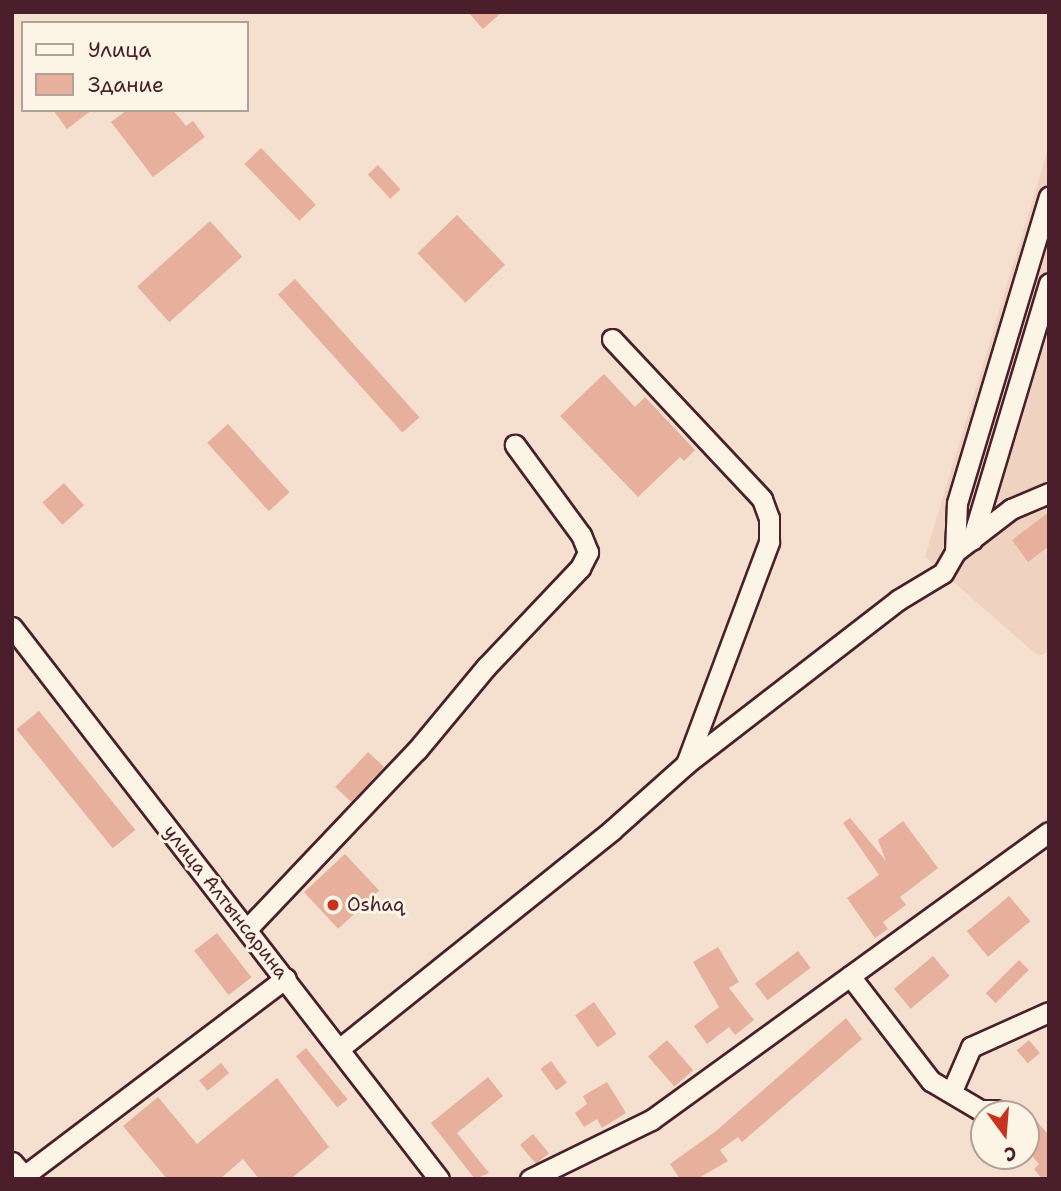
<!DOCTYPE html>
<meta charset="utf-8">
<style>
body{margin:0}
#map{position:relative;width:1061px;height:1191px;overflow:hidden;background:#f5e0cf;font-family:"Shantell Sans",sans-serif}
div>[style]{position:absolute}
.built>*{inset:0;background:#f0d2c0}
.building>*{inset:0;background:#e6b09c;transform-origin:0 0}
.roads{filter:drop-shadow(2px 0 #4a1f2b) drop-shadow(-2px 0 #4a1f2b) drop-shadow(0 2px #4a1f2b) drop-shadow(0 -2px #4a1f2b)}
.minor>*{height:19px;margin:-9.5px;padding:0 9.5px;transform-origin:9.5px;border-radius:9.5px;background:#fcf5e5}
.dots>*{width:19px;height:19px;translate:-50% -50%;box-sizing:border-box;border:4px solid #fcf5e5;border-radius:50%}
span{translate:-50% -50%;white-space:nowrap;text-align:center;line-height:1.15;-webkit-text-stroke:6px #fcf5e5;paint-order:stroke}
.street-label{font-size:19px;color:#4a1f2b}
.poi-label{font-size:19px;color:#4a1f2b}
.left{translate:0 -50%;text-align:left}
.frame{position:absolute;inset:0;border:14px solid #4a1f2b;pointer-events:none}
.legend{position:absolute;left:21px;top:21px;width:228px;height:91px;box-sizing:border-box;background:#fcf5e5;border:2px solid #b59f9b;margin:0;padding:9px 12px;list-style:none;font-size:21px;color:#4a1f2b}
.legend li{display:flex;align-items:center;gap:14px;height:35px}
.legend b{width:35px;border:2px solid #b59f9b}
.north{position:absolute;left:970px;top:1100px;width:70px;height:70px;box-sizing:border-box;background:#fcf5e5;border:2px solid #b59f9b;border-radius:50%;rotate:164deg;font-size:19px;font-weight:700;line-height:28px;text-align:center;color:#4a1f2b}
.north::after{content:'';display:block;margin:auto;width:24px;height:32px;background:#c8321e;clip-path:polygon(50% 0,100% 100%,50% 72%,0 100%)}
</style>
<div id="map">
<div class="built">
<i style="clip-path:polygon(1049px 145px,1049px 652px,1038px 656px,925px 557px)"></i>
</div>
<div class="building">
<i style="clip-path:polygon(468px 12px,502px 12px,483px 29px)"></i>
<i style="clip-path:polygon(53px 110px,92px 110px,67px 129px)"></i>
<i style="clip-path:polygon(127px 110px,173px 110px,186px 126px,193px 121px,205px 137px,153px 177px,111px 122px)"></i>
<i style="left:261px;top:148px;width:79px;height:23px;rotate:46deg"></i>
<i style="left:378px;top:165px;width:33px;height:14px;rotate:47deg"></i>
<i style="left:457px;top:215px;width:69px;height:55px;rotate:46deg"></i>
<i style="left:210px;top:221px;width:48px;height:98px;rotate:48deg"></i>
<i style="left:295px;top:279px;width:186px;height:23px;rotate:48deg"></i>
<i style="clip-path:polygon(604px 374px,635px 407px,645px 397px,695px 450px,684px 461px,680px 457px,638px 497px,560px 416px)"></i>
<i style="left:228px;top:424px;width:92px;height:28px;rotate:48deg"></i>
<i style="left:64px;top:483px;width:30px;height:29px;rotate:48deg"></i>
<i style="clip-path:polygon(1049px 512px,1049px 546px,1028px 562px,1012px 540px)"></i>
<i style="left:39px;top:711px;width:153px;height:29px;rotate:51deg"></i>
<i style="left:368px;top:752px;width:22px;height:48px;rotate:43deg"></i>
<i style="clip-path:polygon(850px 818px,886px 861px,878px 840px,903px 821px,938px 868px,900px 897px,906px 905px,883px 922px,888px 929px,875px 938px,847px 898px,879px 875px,843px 823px)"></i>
<i style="left:345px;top:854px;width:50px;height:56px;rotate:47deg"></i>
<i style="left:1009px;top:896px;width:33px;height:55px;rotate:50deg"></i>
<i style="left:217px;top:933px;width:56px;height:29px;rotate:52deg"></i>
<i style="clip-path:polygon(718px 947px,739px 982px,729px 988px,754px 1020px,735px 1035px,729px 1027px,707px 1044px,694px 1026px,719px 1007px,693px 962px)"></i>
<i style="left:798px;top:951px;width:21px;height:54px;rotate:53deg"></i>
<i style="left:933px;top:956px;width:26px;height:51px;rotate:50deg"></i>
<i style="left:1019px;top:960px;width:14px;height:47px;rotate:45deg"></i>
<i style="left:594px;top:1002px;width:39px;height:23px;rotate:55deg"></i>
<i style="clip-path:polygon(846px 1018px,862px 1039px,742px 1142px,738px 1137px,720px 1150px,728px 1161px,697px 1179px,680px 1179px,670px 1164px,716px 1131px)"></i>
<i style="left:667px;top:1040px;width:40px;height:25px;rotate:49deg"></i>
<i style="left:1029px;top:1040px;width:17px;height:16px;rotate:50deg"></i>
<i style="left:306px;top:1048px;width:66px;height:13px;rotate:51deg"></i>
<i style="left:551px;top:1061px;width:27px;height:13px;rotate:54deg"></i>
<i style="left:221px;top:1063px;width:13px;height:28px;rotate:51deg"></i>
<i style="clip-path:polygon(488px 1077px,503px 1096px,457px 1133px,489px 1173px,475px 1179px,431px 1123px)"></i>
<i style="clip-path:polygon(277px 1078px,329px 1147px,291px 1179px,259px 1179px,243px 1159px,220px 1179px,167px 1179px,123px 1126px,158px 1097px,197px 1144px)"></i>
<i style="clip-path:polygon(607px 1082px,626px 1113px,602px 1128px,597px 1119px,584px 1127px,575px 1113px,587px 1104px,583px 1096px)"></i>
<i style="clip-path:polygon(1026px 1110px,1049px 1135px,1049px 1179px,1042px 1179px,1034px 1169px,1039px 1164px,1026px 1149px)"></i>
<i style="left:533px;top:1134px;width:25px;height:17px;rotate:50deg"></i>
</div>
<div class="roads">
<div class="minor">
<i style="left:612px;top:339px;width:219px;rotate:46.8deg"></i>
<i style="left:762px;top:499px;width:20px;rotate:70deg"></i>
<i style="left:769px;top:518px;width:24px;rotate:90deg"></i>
<i style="left:769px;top:542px;width:237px;rotate:110.5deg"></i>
<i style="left:972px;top:540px;width:268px;rotate:-73.3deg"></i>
<i style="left:955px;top:552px;width:49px;rotate:-87.7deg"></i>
<i style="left:957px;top:503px;width:320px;rotate:-73.3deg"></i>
<i style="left:12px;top:627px;width:698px;rotate:52.28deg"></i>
<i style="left:247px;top:929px;width:247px;rotate:-46.5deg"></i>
<i style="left:417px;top:750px;width:108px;rotate:-50.3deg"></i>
<i style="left:486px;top:667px;width:137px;rotate:-46.5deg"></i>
<i style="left:580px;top:568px;width:18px;rotate:-63deg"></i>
<i style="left:588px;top:552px;width:18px;rotate:-112deg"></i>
<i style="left:581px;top:535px;width:112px;rotate:-126.3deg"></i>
<i style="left:850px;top:976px;width:133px;rotate:52.4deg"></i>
<i style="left:931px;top:1081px;width:57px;rotate:30.6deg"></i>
<i style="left:980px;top:1110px;width:16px"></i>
<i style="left:339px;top:1049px;width:350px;rotate:-38.7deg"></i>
<i style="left:612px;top:830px;width:99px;rotate:-41.7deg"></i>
<i style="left:686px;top:764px;width:268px;rotate:-37.7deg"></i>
<i style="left:898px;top:600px;width:52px;rotate:-31deg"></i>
<i style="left:943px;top:573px;width:24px;rotate:-60deg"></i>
<i style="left:955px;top:552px;width:71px;rotate:-37.5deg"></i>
<i style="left:1011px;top:509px;width:41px;rotate:-22.8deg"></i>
<i style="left:952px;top:1091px;width:48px;rotate:-66.6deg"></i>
<i style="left:971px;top:1047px;width:85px;rotate:-24.2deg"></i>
<i style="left:12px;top:1162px;width:18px;rotate:49deg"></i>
<i style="left:20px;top:1179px;width:333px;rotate:-37.1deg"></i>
<i style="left:530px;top:1179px;width:135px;rotate:-26deg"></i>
<i style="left:651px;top:1120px;width:491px;rotate:-35.9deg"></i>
</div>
</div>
<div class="dots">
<i style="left:333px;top:905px;background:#c8321e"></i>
</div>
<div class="street-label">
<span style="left:226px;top:902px;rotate:52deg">улица Алтынсарина</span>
</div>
<div class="poi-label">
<span class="left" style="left:347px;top:905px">Oshaq</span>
</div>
<div class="frame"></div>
<ul class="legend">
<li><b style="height:9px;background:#fcf5e5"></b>Улица</li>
<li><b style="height:19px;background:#e6b09c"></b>Здание</li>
</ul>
<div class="north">С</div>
</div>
